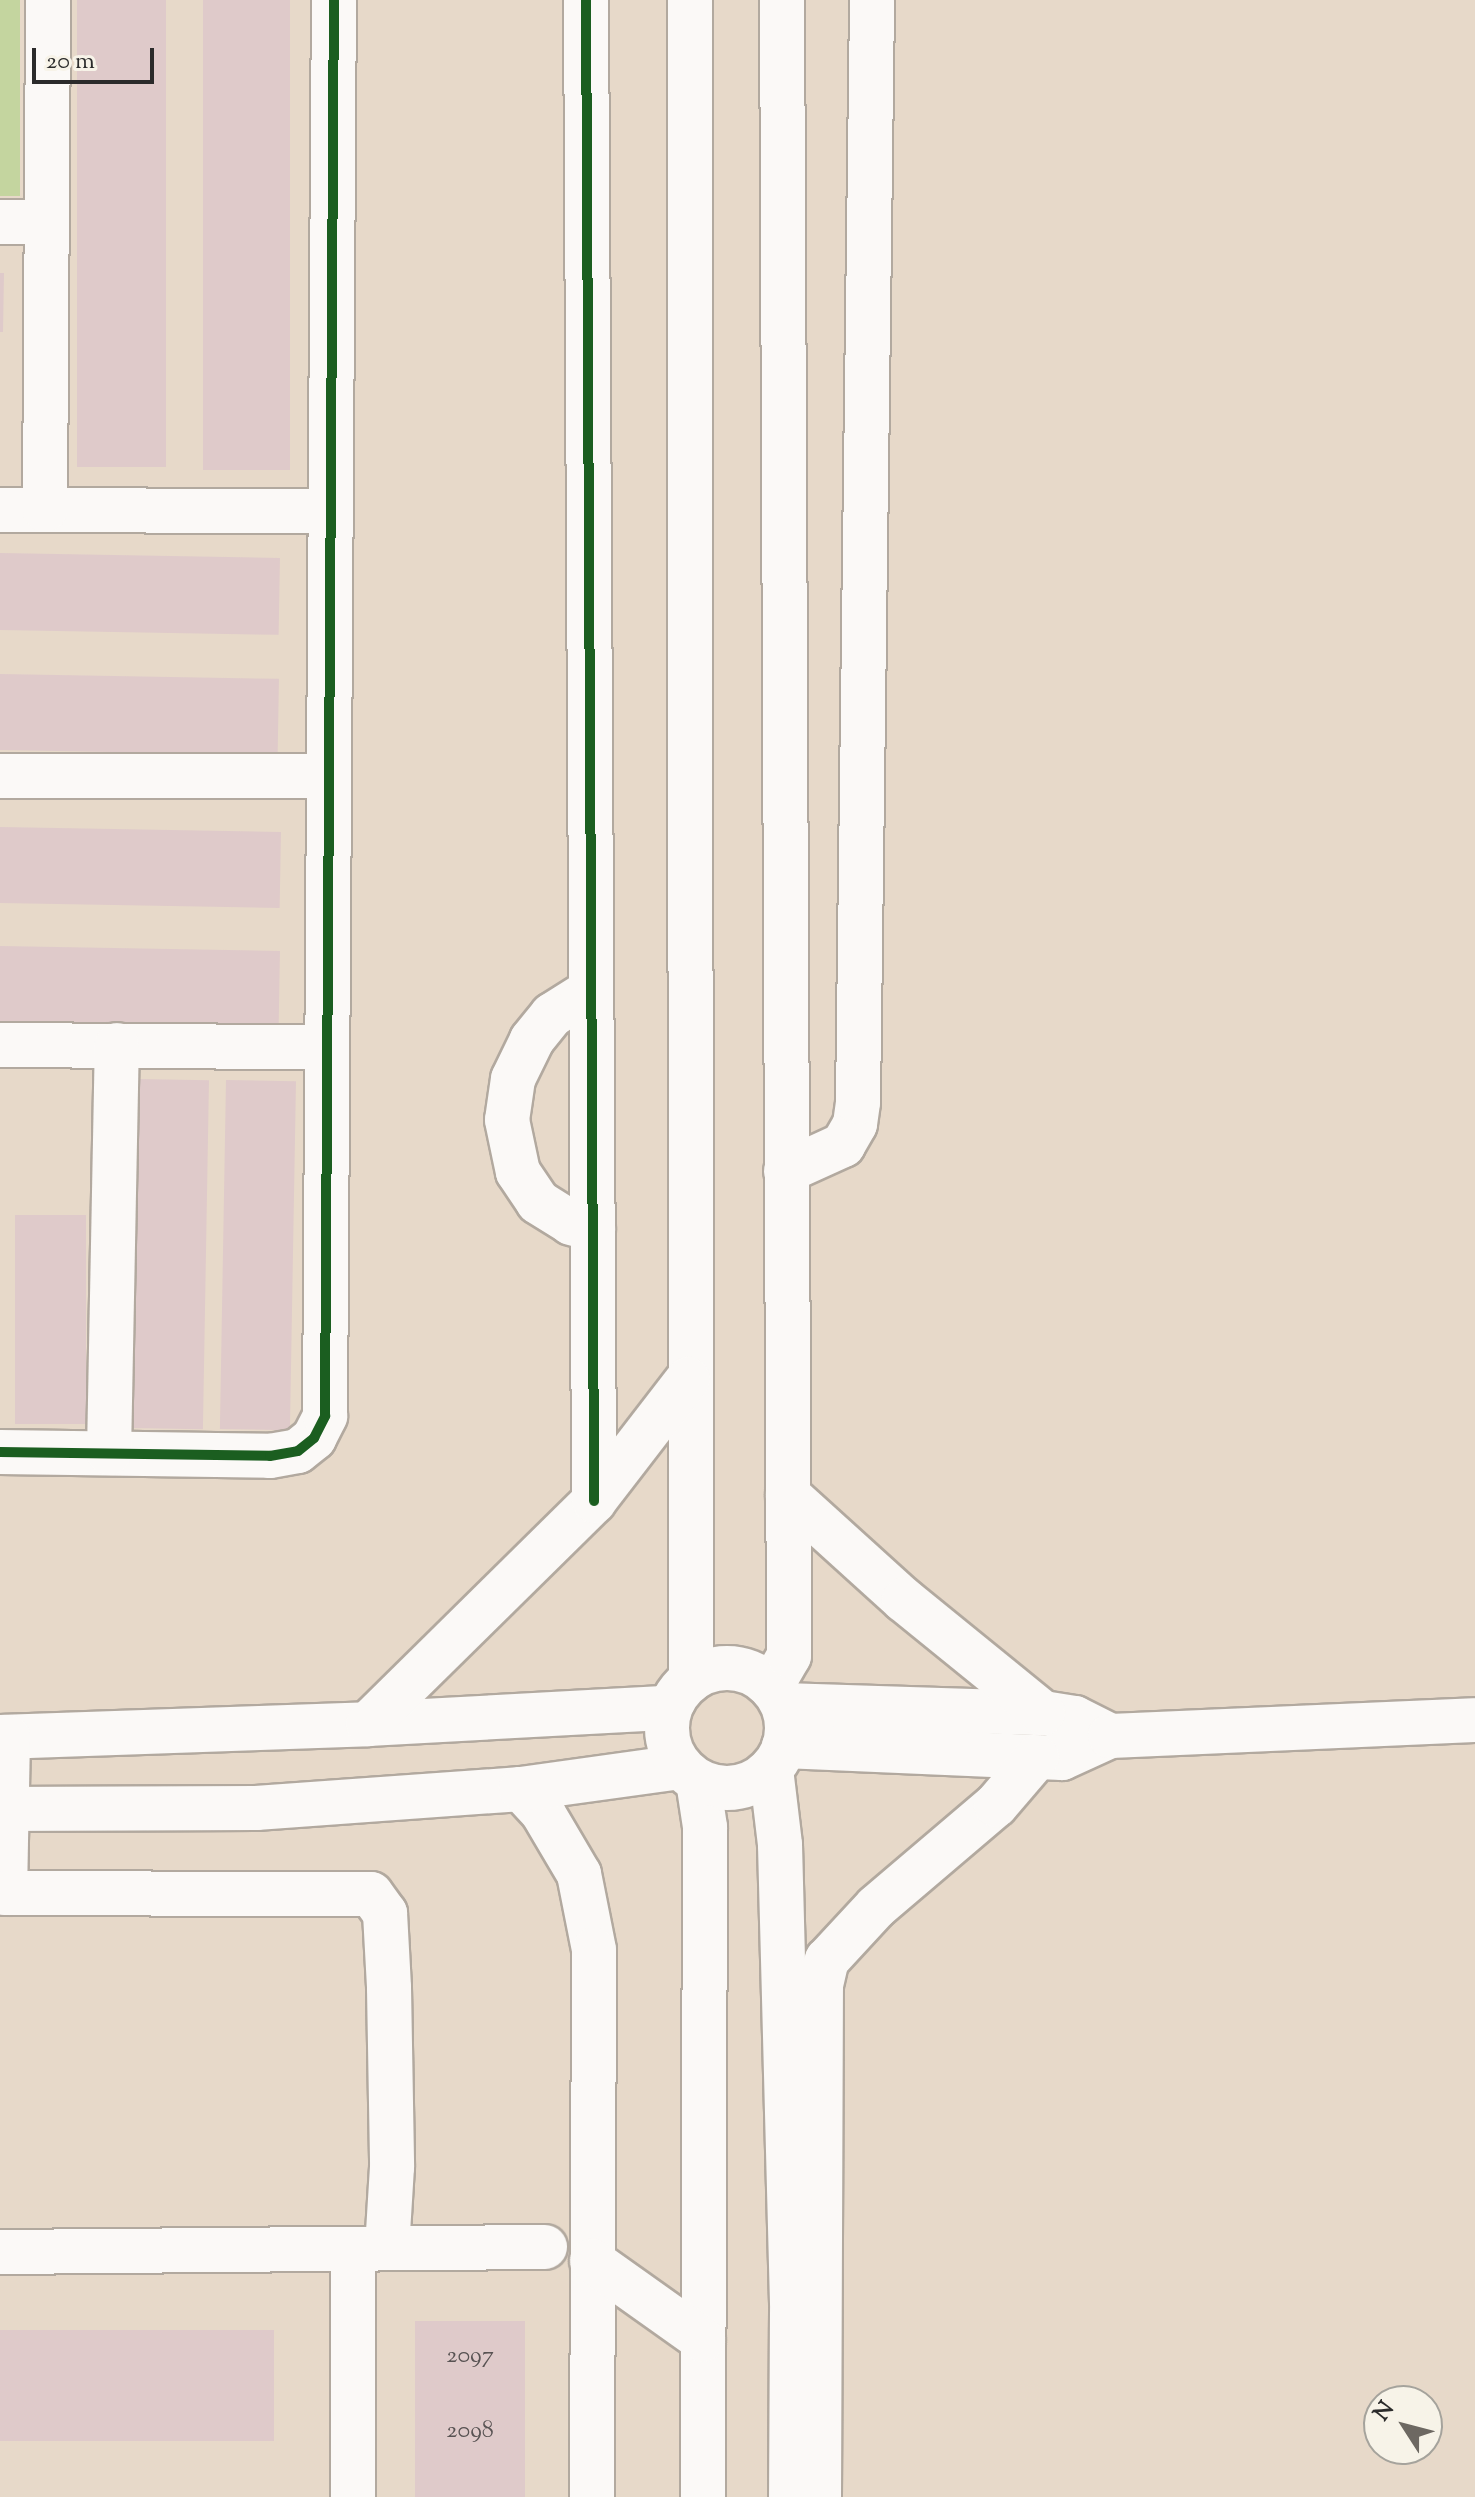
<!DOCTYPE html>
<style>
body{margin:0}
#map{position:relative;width:1475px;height:2497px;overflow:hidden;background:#e7d9c9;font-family:"Sorts Mill Goudy",serif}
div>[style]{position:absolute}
.green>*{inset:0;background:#c4d59f;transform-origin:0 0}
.building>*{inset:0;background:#dfcaca;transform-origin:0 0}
.roads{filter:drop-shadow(2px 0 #b2a99f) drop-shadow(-2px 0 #b2a99f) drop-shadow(0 2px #b2a99f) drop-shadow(0 -2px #b2a99f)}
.minor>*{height:44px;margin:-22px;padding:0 22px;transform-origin:22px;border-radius:22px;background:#fbf9f7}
.major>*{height:44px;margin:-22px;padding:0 22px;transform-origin:22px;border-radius:22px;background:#fbf9f7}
.major>.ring{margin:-22px;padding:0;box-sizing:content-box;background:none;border:44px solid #fbf9f7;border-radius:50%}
.cycleway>*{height:10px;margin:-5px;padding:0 5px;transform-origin:5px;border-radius:5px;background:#1b5e20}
span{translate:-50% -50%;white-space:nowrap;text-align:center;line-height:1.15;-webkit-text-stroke:7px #f7f3e8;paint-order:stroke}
.number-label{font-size:24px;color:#585353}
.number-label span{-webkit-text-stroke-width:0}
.north{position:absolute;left:1363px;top:2385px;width:80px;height:80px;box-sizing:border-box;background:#f7f3e8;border:2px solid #a5a39c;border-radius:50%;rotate:306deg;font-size:22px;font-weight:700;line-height:32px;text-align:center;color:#2b2b2b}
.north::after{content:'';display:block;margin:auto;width:28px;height:36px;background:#6d6862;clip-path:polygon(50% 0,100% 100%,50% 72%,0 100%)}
.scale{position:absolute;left:32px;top:48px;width:122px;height:36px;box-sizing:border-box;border:4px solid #2b2b2b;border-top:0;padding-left:10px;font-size:24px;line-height:28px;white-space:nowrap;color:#2b2b2b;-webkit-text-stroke:6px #f7f3e8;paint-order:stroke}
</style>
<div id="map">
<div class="green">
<i style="left:0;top:0;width:20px;height:196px"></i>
</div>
<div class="building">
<i style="left:77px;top:0;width:89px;height:467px"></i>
<i style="left:203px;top:0;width:87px;height:470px"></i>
<i style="clip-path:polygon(0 273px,4px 273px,3px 332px,0 332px)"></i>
<i style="left:0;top:553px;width:280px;height:77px;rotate:1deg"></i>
<i style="left:0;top:674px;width:279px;height:76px;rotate:1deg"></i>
<i style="left:0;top:827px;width:281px;height:76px;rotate:1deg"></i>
<i style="left:0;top:946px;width:280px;height:77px;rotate:1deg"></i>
<i style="left:138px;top:1079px;width:71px;height:349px;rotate:1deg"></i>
<i style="left:226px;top:1080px;width:70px;height:349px;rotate:1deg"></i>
<i style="left:15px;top:1215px;width:71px;height:209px"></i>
<i style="left:415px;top:2321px;width:110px;height:176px"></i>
<i style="left:0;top:2330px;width:274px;height:111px"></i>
</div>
<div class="roads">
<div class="minor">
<i style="left:586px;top:0;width:1501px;rotate:89.69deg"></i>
<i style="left:0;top:222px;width:47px"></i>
<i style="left:0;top:510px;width:331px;rotate:0.2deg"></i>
<i style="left:45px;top:510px;width:510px;rotate:-89.66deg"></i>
<i style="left:0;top:776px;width:328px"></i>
<i style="left:590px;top:991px;width:45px;rotate:147.7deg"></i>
<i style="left:552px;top:1015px;width:32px;rotate:129deg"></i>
<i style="left:532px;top:1040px;width:43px;rotate:116deg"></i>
<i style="left:513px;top:1079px;width:41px;rotate:98.3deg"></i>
<i style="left:507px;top:1120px;width:53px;rotate:78.1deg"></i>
<i style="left:518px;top:1172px;width:36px;rotate:56deg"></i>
<i style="left:538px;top:1202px;width:39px;rotate:32deg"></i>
<i style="left:571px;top:1223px;width:23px;rotate:15deg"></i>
<i style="left:0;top:1045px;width:326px;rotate:0.4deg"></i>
<i style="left:786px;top:1171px;width:63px;rotate:-24.5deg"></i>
<i style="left:843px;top:1145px;width:24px;rotate:-60deg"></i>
<i style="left:855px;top:1124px;width:22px;rotate:-82deg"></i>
<i style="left:858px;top:1102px;width:1102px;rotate:-89.27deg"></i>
<i style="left:0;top:1452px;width:270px;rotate:0.8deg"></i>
<i style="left:270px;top:1456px;width:28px;rotate:-10deg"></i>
<i style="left:298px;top:1451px;width:21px;rotate:-39deg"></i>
<i style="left:314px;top:1438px;width:25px;rotate:-63deg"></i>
<i style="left:325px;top:1416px;width:1416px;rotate:-89.64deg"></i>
<i style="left:109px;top:1453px;width:408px;rotate:-88.9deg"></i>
<i style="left:783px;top:1705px;width:260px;rotate:1.8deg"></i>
<i style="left:1043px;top:1713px;width:32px;rotate:9deg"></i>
<i style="left:1075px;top:1718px;width:39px;rotate:27deg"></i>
<i style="left:0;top:1737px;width:368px;rotate:-2deg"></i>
<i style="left:368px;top:1724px;width:300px;rotate:-3.1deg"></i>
<i style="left:668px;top:1708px;width:9px;rotate:-54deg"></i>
<i style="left:8px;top:1737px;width:156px;rotate:91.1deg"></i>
<i style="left:5px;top:1893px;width:366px;rotate:0.2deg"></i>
<i style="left:371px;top:1894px;width:24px;rotate:54deg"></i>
<i style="left:385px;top:1913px;width:75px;rotate:86.9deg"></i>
<i style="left:389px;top:1988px;width:179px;rotate:89deg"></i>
<i style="left:392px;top:2167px;width:81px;rotate:93.5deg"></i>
<i style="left:784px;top:1746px;width:278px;rotate:2.5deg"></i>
<i style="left:1062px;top:1758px;width:53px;rotate:-24.6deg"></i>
<i style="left:1110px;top:1736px;width:365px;rotate:-2.5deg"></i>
<i style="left:521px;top:1789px;width:33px;rotate:47deg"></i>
<i style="left:543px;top:1813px;width:71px;rotate:59.5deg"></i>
<i style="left:579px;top:1874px;width:77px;rotate:78.8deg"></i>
<i style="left:594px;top:1950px;width:547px;rotate:90.21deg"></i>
<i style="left:0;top:1809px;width:256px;rotate:-0.2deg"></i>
<i style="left:256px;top:1808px;width:266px;rotate:-4.1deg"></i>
<i style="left:521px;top:1789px;width:161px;rotate:-7.9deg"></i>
<i style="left:0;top:2252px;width:545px;rotate:-0.53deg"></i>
<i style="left:353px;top:2252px;width:245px;rotate:90deg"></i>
<i style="left:819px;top:2497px;width:512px;rotate:-89.78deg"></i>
<i style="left:821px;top:1985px;width:26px;rotate:-77deg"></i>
<i style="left:827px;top:1960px;width:72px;rotate:-47.2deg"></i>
<i style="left:876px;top:1907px;width:157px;rotate:-40.4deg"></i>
<i style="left:996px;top:1805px;width:63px;rotate:-49.5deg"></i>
</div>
<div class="major">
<i style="left:690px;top:0;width:1680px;rotate:89.97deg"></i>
<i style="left:788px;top:1495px;width:156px;rotate:42.2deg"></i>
<i style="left:904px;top:1600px;width:179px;rotate:39.1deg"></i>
<i class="ring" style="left:667px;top:1668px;width:76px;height:76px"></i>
<i style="left:771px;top:1687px;width:36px;rotate:-60deg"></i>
<i style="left:789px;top:1656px;width:1656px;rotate:-90.24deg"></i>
<i style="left:368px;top:1724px;width:317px;rotate:-44.6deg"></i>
<i style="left:594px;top:1501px;width:154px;rotate:-52.4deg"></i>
<i style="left:771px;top:1769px;width:77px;rotate:83.2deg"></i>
<i style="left:780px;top:1845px;width:468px;rotate:88.5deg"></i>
<i style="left:792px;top:2313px;width:184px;rotate:90.3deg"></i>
<i style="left:698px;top:1781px;width:47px;rotate:81.3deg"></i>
<i style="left:705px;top:1827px;width:670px;rotate:90.17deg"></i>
<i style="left:592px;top:2261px;width:136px;rotate:35.4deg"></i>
</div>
</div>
<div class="cycleway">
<i style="left:586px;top:0;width:1501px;rotate:89.69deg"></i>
<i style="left:0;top:1452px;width:270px;rotate:0.8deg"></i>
<i style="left:270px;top:1456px;width:28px;rotate:-10deg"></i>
<i style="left:298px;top:1451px;width:21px;rotate:-39deg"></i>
<i style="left:314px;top:1438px;width:25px;rotate:-63deg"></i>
<i style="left:325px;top:1416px;width:1416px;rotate:-89.64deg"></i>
</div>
<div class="number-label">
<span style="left:470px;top:2357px">2097</span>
<span style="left:470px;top:2432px">2098</span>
</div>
<div class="north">N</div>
<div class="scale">20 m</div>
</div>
